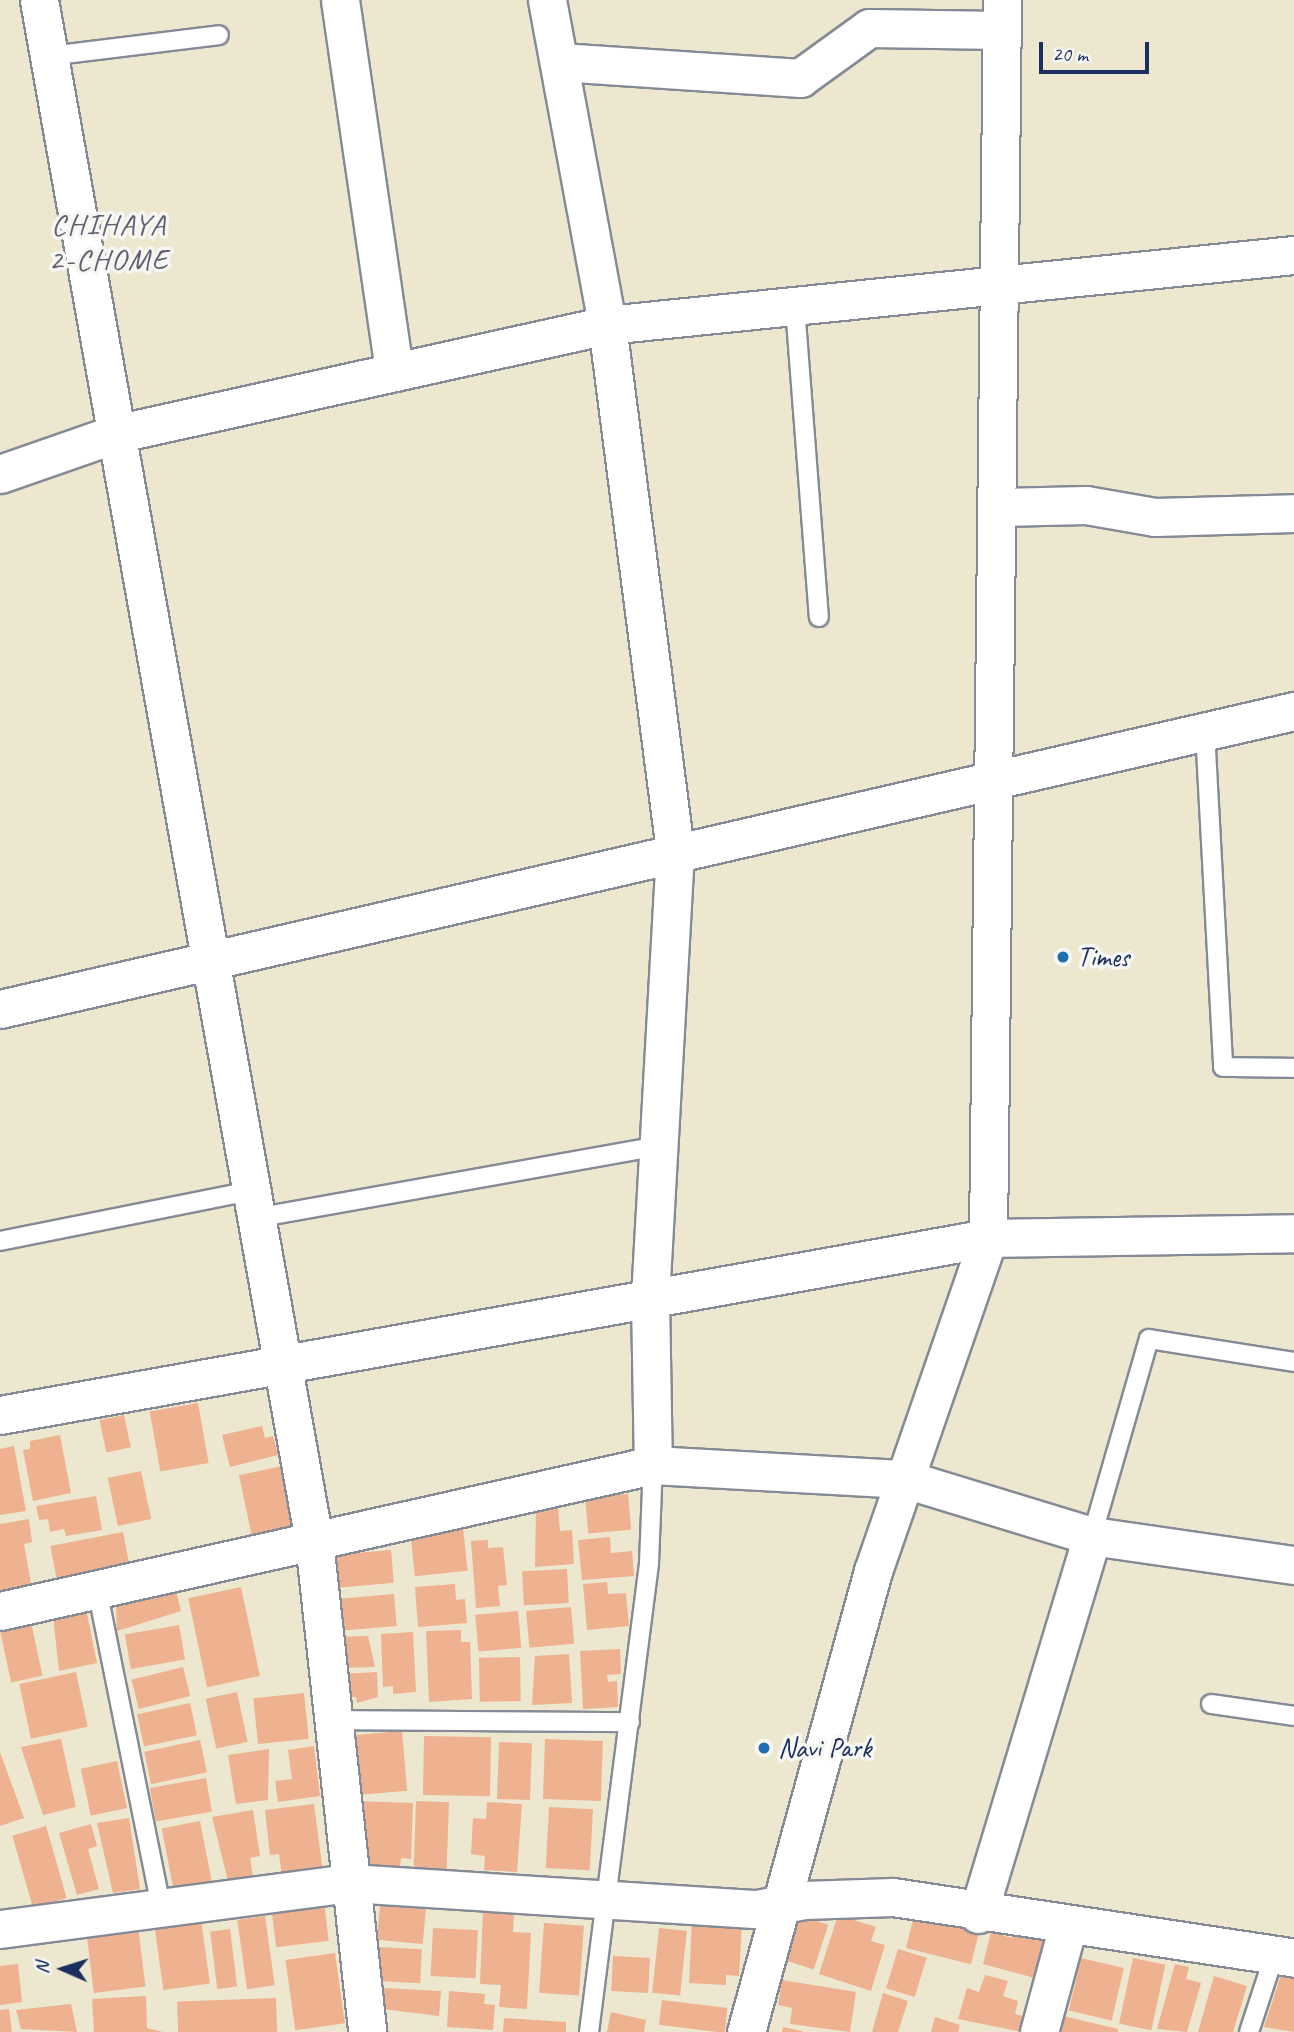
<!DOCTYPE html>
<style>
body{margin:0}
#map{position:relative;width:1294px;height:2032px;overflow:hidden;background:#ece7ce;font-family:Caveat,sans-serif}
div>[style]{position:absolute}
.building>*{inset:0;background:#eeb290;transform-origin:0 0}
.roads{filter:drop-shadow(2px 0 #848b96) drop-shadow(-2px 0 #848b96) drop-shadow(0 2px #848b96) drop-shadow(0 -2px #848b96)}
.service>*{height:18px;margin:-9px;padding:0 9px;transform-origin:9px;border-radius:9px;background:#fff}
.minor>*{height:37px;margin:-18.5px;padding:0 18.5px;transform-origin:18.5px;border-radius:18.5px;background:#fff}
.dots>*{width:19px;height:19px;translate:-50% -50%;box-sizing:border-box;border:4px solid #f6f6f2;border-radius:50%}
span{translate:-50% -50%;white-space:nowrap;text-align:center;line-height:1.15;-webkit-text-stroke:7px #f6f6f2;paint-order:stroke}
.poi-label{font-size:28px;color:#1b2f5e}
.left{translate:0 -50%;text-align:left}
.neighbourhood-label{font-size:30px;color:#655d70;letter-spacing:2px}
.north{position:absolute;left:28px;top:1934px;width:70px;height:70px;-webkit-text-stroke:5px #f6f6f2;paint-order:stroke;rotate:273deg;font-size:19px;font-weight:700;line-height:28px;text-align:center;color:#1b2f5e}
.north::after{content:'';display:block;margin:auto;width:24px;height:32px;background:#1b2f5e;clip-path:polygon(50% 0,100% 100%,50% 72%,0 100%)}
.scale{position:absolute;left:1039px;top:42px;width:110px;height:32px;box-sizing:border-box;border:4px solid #1b2f5e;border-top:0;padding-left:9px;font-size:21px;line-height:24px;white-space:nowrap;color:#1b2f5e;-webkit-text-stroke:5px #f6f6f2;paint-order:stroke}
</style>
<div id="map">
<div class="building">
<i style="left:198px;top:1403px;width:61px;height:49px;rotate:80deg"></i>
<i style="left:124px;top:1415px;width:33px;height:25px;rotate:78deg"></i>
<i style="clip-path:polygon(262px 1426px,265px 1438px,273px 1436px,278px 1455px,230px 1467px,222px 1435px)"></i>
<i style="clip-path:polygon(60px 1435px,71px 1493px,33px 1501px,23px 1450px,30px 1449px,30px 1441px)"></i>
<i style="clip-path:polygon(14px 1446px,26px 1511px,0 1515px,0 1449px)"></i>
<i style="left:282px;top:1466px;width:69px;height:44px;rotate:78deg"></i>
<i style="left:141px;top:1471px;width:49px;height:34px;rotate:78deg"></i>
<i style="left:628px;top:1494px;width:36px;height:43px;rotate:85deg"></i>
<i style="clip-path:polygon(96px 1496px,102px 1530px,66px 1536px,64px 1529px,50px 1532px,48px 1519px,39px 1520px,36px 1506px)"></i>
<i style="clip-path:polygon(558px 1506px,560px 1531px,572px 1530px,574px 1564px,535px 1567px,536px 1508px)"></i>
<i style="clip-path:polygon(29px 1519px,32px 1542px,24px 1544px,32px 1589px,0 1595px,0 1524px)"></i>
<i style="left:463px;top:1527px;width:44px;height:53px;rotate:84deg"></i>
<i style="left:123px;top:1532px;width:37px;height:74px;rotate:79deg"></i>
<i style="clip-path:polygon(610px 1537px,611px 1553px,632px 1551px,634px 1576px,582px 1580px,578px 1540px)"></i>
<i style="clip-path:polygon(488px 1540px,488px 1548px,503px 1547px,507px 1585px,498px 1586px,500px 1606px,476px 1608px,471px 1541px)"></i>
<i style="left:391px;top:1550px;width:33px;height:61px;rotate:85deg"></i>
<i style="left:567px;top:1569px;width:34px;height:45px;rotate:87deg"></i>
<i style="clip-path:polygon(607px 1582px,608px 1594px,626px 1593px,629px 1626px,587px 1630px,583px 1584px)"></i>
<i style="clip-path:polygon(455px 1584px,456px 1600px,465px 1599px,467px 1623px,418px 1627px,415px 1587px)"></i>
<i style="clip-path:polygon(175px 1587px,181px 1611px,117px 1631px,116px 1600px)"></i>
<i style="left:241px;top:1587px;width:91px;height:54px;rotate:78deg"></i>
<i style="left:394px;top:1594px;width:32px;height:60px;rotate:85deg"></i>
<i style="left:571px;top:1607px;width:37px;height:45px;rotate:85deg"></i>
<i style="clip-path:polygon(86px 1609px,97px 1663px,59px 1671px,53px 1616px)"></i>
<i style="left:518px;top:1611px;width:37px;height:43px;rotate:85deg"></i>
<i style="left:31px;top:1622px;width:55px;height:32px;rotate:78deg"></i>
<i style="left:179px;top:1625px;width:35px;height:55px;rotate:80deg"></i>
<i style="clip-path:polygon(461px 1630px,461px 1642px,470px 1642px,472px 1699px,429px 1702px,426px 1631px)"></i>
<i style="clip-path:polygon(413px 1632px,416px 1692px,393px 1694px,393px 1686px,383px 1687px,381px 1634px)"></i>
<i style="clip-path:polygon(368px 1636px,375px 1667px,340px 1668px,339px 1637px)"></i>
<i style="clip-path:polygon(620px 1649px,621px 1674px,607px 1675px,608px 1682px,617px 1681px,618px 1707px,583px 1709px,580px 1651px)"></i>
<i style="clip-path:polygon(569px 1654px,572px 1703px,532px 1705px,535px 1656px)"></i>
<i style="left:520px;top:1657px;width:44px;height:41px;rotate:89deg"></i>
<i style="left:183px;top:1667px;width:30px;height:53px;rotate:76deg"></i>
<i style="left:76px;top:1672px;width:56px;height:58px;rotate:78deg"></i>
<i style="clip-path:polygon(377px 1672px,378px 1697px,357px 1703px,356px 1697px,343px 1697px,342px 1674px)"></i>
<i style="left:237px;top:1692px;width:51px;height:32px;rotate:78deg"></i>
<i style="left:304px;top:1693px;width:46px;height:51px;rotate:84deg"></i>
<i style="left:190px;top:1703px;width:33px;height:54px;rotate:78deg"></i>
<i style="left:402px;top:1731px;width:60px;height:58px;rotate:85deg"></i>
<i style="left:424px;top:1736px;width:67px;height:59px;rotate:1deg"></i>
<i style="clip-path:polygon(61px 1739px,76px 1807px,43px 1815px,21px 1747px)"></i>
<i style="left:545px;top:1739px;width:58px;height:60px;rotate:2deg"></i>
<i style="left:200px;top:1740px;width:33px;height:57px;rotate:78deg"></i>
<i style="left:499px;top:1742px;width:33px;height:57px;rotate:2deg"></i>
<i style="clip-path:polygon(314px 1746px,320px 1796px,278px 1802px,275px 1781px,292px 1779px,288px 1750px)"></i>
<i style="clip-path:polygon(269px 1749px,268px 1800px,236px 1804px,228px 1755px)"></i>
<i style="clip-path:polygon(0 1752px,24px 1818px,0 1826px)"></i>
<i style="left:117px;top:1761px;width:48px;height:37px;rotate:78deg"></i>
<i style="left:206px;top:1778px;width:34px;height:57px;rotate:80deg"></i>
<i style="clip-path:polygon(355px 1801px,413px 1803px,411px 1859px,401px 1858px,400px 1868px,365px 1866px)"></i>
<i style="left:416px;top:1801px;width:33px;height:71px;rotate:2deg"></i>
<i style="clip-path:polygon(487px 1802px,522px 1804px,517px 1872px,484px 1870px,485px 1856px,471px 1854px,473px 1818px,486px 1819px)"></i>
<i style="clip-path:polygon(314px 1804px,323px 1872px,282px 1877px,279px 1854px,270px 1855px,265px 1810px)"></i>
<i style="left:549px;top:1807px;width:44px;height:61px;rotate:3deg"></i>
<i style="clip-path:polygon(253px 1810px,260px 1856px,250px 1858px,253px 1877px,228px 1881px,212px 1817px)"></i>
<i style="clip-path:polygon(129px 1818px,140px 1889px,113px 1893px,97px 1823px)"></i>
<i style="left:200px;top:1821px;width:61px;height:39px;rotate:79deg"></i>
<i style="clip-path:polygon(91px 1824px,97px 1846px,88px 1849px,99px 1889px,77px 1895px,59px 1833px)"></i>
<i style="left:46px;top:1826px;width:75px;height:35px;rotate:74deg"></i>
<i style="left:324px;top:1902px;width:39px;height:53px;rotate:83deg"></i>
<i style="left:380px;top:1905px;width:46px;height:35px;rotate:5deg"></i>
<i style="clip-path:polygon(483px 1912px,514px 1913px,513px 1932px,531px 1933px,527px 2009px,499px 2007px,501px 1985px,480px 1984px)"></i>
<i style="left:795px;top:1914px;width:35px;height:47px;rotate:18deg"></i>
<i style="clip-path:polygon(838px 1915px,876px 1927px,871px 1941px,885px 1945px,871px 1991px,819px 1974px)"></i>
<i style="left:265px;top:1916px;width:70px;height:28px;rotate:82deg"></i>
<i style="left:914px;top:1916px;width:67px;height:33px;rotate:14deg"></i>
<i style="clip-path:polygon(692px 1919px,742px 1921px,739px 1976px,726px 1975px,726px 1985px,689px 1983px)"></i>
<i style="left:201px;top:1920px;width:64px;height:47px;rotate:82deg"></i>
<i style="left:544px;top:1923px;width:40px;height:70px;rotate:4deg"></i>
<i style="left:138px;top:1926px;width:61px;height:52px;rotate:83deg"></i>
<i style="left:433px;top:1928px;width:45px;height:48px;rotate:3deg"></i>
<i style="left:659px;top:1928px;width:28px;height:65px;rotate:6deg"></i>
<i style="left:230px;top:1929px;width:58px;height:20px;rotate:83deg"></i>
<i style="clip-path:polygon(1014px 1931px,1049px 1940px,1038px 1979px,983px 1964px,991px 1932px,1012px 1938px)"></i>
<i style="left:378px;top:1947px;width:44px;height:34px;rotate:3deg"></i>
<i style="left:898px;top:1949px;width:30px;height:41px;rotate:17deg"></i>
<i style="left:335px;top:1953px;width:71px;height:50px;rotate:82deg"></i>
<i style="left:613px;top:1956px;width:37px;height:35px;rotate:3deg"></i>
<i style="left:1081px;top:1958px;width:44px;height:54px;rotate:13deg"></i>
<i style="left:1133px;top:1958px;width:33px;height:67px;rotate:12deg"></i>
<i style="clip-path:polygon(18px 1964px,22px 2002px,0 2005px,0 1966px)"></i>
<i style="clip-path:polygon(1175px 1964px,1189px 1967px,1186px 1979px,1201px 1983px,1187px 2032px,1157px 2029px)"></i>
<i style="clip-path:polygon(985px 1975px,1008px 1981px,1003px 1996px,1018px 2001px,1015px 2014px,1027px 2017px,1022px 2032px,958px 2019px,967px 1988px,979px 1992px)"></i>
<i style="clip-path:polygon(1281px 1975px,1294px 1979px,1294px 2032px,1264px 2027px)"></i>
<i style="clip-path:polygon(1214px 1976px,1247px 1986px,1233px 2032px,1198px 2032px)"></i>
<i style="clip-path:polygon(782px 1980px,856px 1992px,850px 2032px,790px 2024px,792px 2008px,778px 2005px)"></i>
<i style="clip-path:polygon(384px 1988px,441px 1991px,439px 2016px,383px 2009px)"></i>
<i style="clip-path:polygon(449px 1991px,485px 1994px,484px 2004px,495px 2005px,493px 2030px,447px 2027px)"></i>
<i style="clip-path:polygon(883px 1993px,908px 2001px,898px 2032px,872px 2032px)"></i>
<i style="clip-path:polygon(146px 1996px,147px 2028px,163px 2032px,94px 2032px,92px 1999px)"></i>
<i style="left:276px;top:1998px;width:34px;height:99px;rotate:88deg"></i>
<i style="left:662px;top:2000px;width:66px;height:25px;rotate:7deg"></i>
<i style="clip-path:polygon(71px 2004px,77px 2032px,21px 2029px,16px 2010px)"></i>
<i style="clip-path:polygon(9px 2009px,12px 2032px,0 2032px,0 2010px)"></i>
<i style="clip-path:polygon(611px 2012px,646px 2020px,644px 2032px,607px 2032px)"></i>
<i style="clip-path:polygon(1055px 2014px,1118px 2029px,1118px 2032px,1051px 2032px)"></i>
<i style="clip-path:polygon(935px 2017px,960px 2025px,958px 2032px,931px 2032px)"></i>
<i style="clip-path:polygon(504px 2018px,566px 2022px,566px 2032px,503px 2032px)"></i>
<i style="clip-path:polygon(783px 2027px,802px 2031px,802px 2032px,782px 2032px)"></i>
</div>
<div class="roads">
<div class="service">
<i style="left:49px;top:56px;width:171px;rotate:-7deg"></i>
<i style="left:795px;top:307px;width:311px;rotate:85.6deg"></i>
<i style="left:1205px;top:731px;width:336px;rotate:86.9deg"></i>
<i style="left:1223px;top:1067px;width:71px;rotate:0.8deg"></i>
<i style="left:255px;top:1218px;width:409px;rotate:-10.1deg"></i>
<i style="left:0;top:1241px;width:255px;rotate:-11.3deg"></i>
<i style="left:1092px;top:1536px;width:205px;rotate:-73.9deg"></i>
<i style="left:1149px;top:1339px;width:147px;rotate:9deg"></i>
<i style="left:97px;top:1589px;width:323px;rotate:78.6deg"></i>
<i style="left:1211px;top:1704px;width:84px;rotate:8.2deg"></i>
<i style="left:329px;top:1720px;width:301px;rotate:0.4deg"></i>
<i style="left:589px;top:2032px;width:473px;rotate:-82.7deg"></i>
<i style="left:649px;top:1563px;width:98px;rotate:-87.7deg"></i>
<i style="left:1249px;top:2032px;width:80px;rotate:-71.8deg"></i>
</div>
<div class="minor">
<i style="left:39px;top:0;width:1565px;rotate:79.88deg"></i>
<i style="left:314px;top:1541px;width:494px;rotate:83.8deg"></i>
<i style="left:340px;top:0;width:376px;rotate:81.7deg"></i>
<i style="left:547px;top:0;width:330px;rotate:79.5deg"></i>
<i style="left:607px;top:325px;width:530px;rotate:82.63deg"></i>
<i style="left:675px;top:851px;width:448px;rotate:93.2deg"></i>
<i style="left:650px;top:1298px;width:167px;rotate:89deg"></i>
<i style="left:560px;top:62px;width:241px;rotate:3.8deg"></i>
<i style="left:800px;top:78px;width:85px;rotate:-35.9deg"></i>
<i style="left:869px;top:28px;width:132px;rotate:0.9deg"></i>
<i style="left:0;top:474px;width:122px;rotate:-19.2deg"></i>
<i style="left:115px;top:434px;width:504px;rotate:-12.49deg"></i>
<i style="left:607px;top:325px;width:691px;rotate:-5.82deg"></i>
<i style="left:1000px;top:507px;width:86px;rotate:-1.3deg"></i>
<i style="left:1086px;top:505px;width:70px;rotate:9.9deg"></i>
<i style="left:1155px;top:517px;width:139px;rotate:-1.6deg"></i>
<i style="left:0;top:1009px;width:1328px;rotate:-12.97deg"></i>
<i style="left:0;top:1415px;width:1004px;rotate:-10.16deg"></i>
<i style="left:988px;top:1238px;width:306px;rotate:-0.9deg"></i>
<i style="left:0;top:1611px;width:669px;rotate:-12.6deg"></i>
<i style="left:653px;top:1465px;width:252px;rotate:3.2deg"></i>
<i style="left:905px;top:1479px;width:195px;rotate:17deg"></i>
<i style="left:1092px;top:1536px;width:204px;rotate:8.2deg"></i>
<i style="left:978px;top:1914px;width:395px;rotate:-73.2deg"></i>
<i style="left:0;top:1929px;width:353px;rotate:-7.5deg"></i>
<i style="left:350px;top:1883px;width:408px;rotate:3.7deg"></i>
<i style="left:757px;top:1909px;width:48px;rotate:-10.8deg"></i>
<i style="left:804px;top:1900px;width:89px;rotate:-1.9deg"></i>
<i style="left:893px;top:1897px;width:406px;rotate:8.6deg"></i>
<i style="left:746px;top:2032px;width:478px;rotate:-74.6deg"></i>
<i style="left:873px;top:1571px;width:352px;rotate:-70.9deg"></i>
<i style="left:988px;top:1238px;width:1238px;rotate:-89.35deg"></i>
<i style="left:1039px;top:2032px;width:111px;rotate:-74.8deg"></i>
</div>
</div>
<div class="dots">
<i style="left:1063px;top:957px;background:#1f6fb2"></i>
<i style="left:764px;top:1748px;background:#1f6fb2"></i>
</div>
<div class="poi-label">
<span class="left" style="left:1077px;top:957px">Times</span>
<span class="left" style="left:778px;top:1748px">Navi Park</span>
</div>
<div class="neighbourhood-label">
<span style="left:109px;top:241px">CHIHAYA<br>2-CHOME</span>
</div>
<div class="north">N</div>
<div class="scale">20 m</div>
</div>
